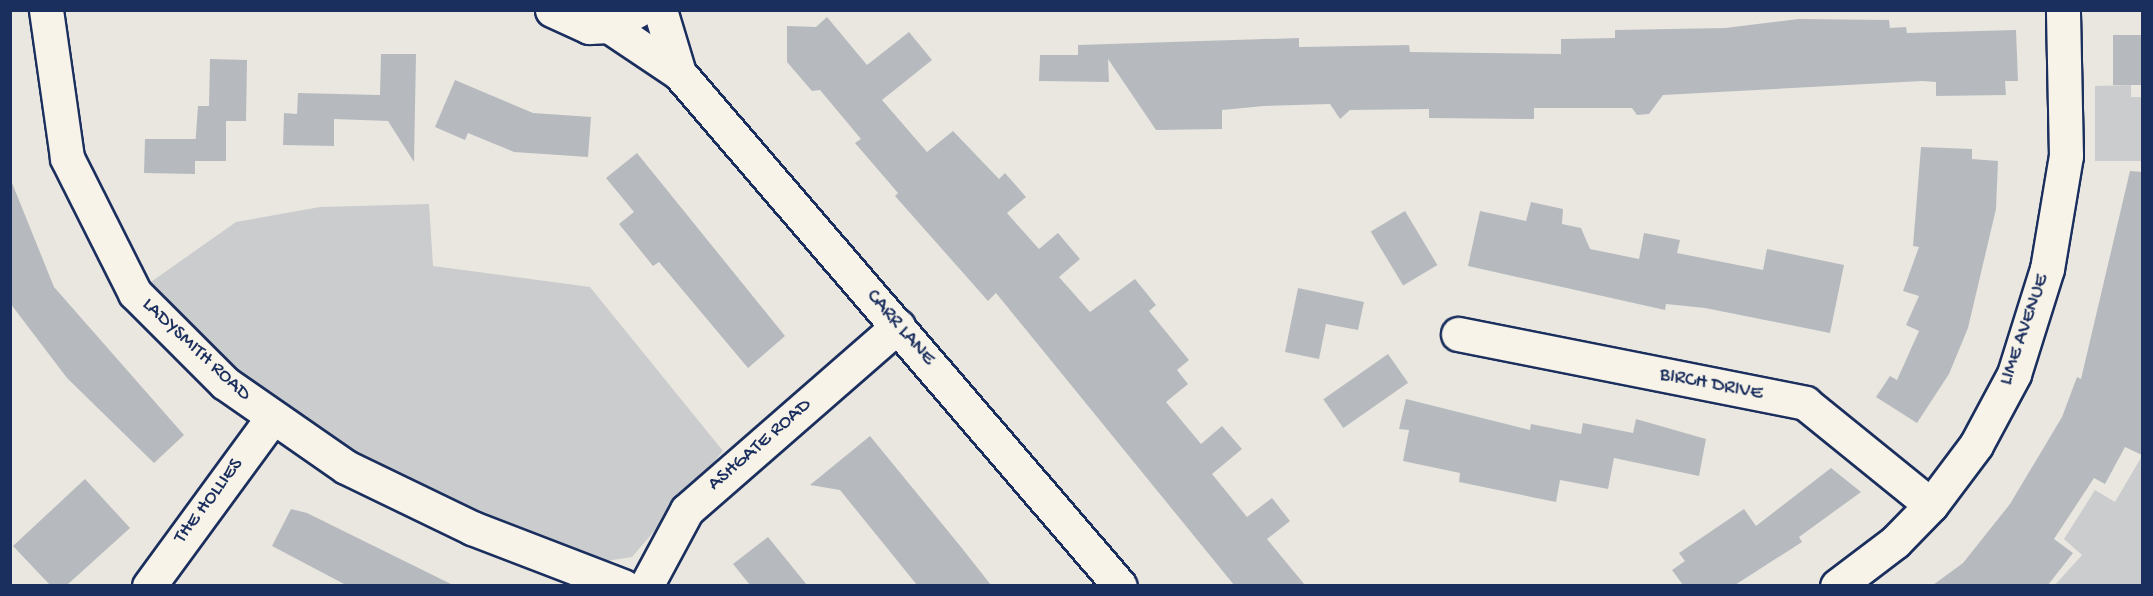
<!DOCTYPE html>
<style>
body{margin:0}
#map{position:relative;width:2153px;height:596px;overflow:hidden;background:#eae7e0;font-family:"Gochi Hand",sans-serif}
div>[style]{position:absolute}
.green>*{inset:0;background:#cbcccd}
.building>*{inset:0;background:#b6babf;transform-origin:0 0}
.roads{filter:drop-shadow(2px 0 #1b2f5e) drop-shadow(-2px 0 #1b2f5e) drop-shadow(0 2px #1b2f5e) drop-shadow(0 -2px #1b2f5e)}
.street>*{height:33px;margin:-16.5px;padding:0 16.5px;transform-origin:16.5px;border-radius:16.5px;background:#f7f3e8}
.secondary>*{height:33px;margin:-16.5px;padding:0 16.5px;transform-origin:16.5px;border-radius:16.5px;background:#f7f3e8}
span{translate:-50% -50%;white-space:nowrap;text-align:center;line-height:1.15;-webkit-text-stroke:4.5px #f7f3e8;paint-order:stroke}
.street-label{font-size:20px;color:#1b2f5e}
.frame{position:absolute;inset:0;border:12px solid #1b2f5e;pointer-events:none}
</style>
<div id="map">
<div class="green">
<i style="clip-path:polygon(2131px 85px,2131px 97px,2142px 97px,2142px 161px,2095px 161px,2095px 86px)"></i>
<i style="clip-path:polygon(429px 204px,433px 266px,590px 287px,723px 451px,632px 557px,593px 563px,409px 485px,315px 433px,234px 371px,148px 284px,236px 222px,320px 207px)"></i>
<i style="clip-path:polygon(2142px 456px,2142px 585px,2055px 585px,2082px 555px,2064px 539px,2095px 490px,2115px 502px)"></i>
</div>
<div class="building">
<i style="clip-path:polygon(827px 17px,867px 65px,909px 32px,932px 60px,882px 100px,927px 152px,953px 131px,999px 179px,1005px 173px,1026px 197px,1007px 213px,1039px 249px,1058px 233px,1080px 259px,1059px 277px,1090px 312px,1135px 279px,1156px 305px,1149px 311px,1189px 360px,1177px 370px,1188px 384px,1166px 402px,1201px 444px,1222px 426px,1242px 449px,1212px 474px,1247px 517px,1272px 498px,1290px 521px,1267px 539px,1305px 585px,1234px 585px,996px 293px,988px 301px,895px 196px,898px 193px,855px 143px,861px 139px,820px 90px,812px 91px,787px 62px,787px 26px,816px 27px)"></i>
<i style="clip-path:polygon(1799px 19px,1889px 20px,1890px 28px,1906px 27px,1907px 33px,2016px 30px,2018px 81px,2005px 81px,2006px 95px,1936px 96px,1936px 82px,1922px 81px,1663px 95px,1649px 114px,1637px 115px,1632px 108px,1534px 108px,1534px 119px,1429px 118px,1429px 109px,1350px 110px,1340px 119px,1330px 104px,1264px 106px,1222px 110px,1222px 129px,1156px 130px,1108px 59px,1109px 82px,1039px 81px,1040px 55px,1078px 55px,1078px 45px,1299px 38px,1299px 47px,1409px 45px,1410px 52px,1561px 54px,1561px 39px,1615px 38px,1615px 30px,1725px 28px)"></i>
<i style="left:2142px;top:35px;width:50px;height:29px;rotate:90deg"></i>
<i style="clip-path:polygon(381px 54px,416px 54px,414px 162px,388px 121px,334px 119px,334px 146px,283px 145px,284px 113px,297px 114px,298px 93px,380px 95px)"></i>
<i style="clip-path:polygon(210px 59px,247px 60px,246px 121px,226px 121px,226px 161px,195px 161px,195px 174px,144px 173px,145px 139px,196px 139px,195px 148px,198px 106px,209px 106px)"></i>
<i style="clip-path:polygon(455px 80px,533px 113px,591px 117px,588px 157px,514px 152px,468px 133px,465px 140px,435px 127px)"></i>
<i style="clip-path:polygon(1921px 147px,1972px 149px,1972px 159px,1998px 161px,1996px 209px,1968px 328px,1949px 374px,1917px 423px,1876px 397px,1890px 376px,1897px 380px,1919px 331px,1906px 325px,1919px 296px,1903px 291px,1919px 247px,1913px 246px)"></i>
<i style="clip-path:polygon(637px 153px,785px 336px,748px 368px,659px 262px,653px 266px,619px 224px,634px 212px,606px 178px)"></i>
<i style="clip-path:polygon(2130px 171px,2142px 172px,2142px 455px,2125px 447px,2105px 484px,2094px 478px,2054px 539px,2073px 553px,2048px 585px,1933px 585px,1963px 563px,2010px 504px,2062px 417px,2077px 377px,2081px 379px)"></i>
<i style="clip-path:polygon(10px 178px,54px 287px,184px 435px,154px 463px,67px 378px,10px 303px)"></i>
<i style="clip-path:polygon(1531px 202px,1563px 209px,1562px 224px,1581px 228px,1590px 249px,1639px 259px,1644px 233px,1680px 240px,1677px 253px,1763px 270px,1767px 249px,1844px 265px,1830px 333px,1705px 308px,1666px 304px,1665px 310px,1468px 266px,1480px 211px,1526px 221px)"></i>
<i style="left:1405px;top:211px;width:63px;height:40px;rotate:59deg"></i>
<i style="clip-path:polygon(1298px 288px,1364px 302px,1358px 330px,1326px 324px,1319px 359px,1285px 352px)"></i>
<i style="left:1388px;top:354px;width:35px;height:79px;rotate:55deg"></i>
<i style="clip-path:polygon(1406px 399px,1530px 430px,1531px 424px,1581px 434px,1583px 423px,1633px 433px,1636px 419px,1706px 439px,1699px 476px,1614px 458px,1608px 489px,1560px 480px,1556px 502px,1459px 482px,1460px 473px,1403px 461px,1409px 430px,1399px 429px)"></i>
<i style="clip-path:polygon(870px 436px,961px 547px,991px 585px,917px 585px,840px 490px,810px 485px)"></i>
<i style="clip-path:polygon(1831px 468px,1861px 492px,1799px 537px,1802px 542px,1735px 585px,1683px 585px,1672px 570px,1685px 561px,1679px 553px,1744px 509px,1756px 526px)"></i>
<i style="clip-path:polygon(85px 479px,130px 528px,67px 585px,50px 585px,13px 546px)"></i>
<i style="clip-path:polygon(291px 509px,307px 513px,453px 585px,346px 585px,272px 546px)"></i>
<i style="clip-path:polygon(768px 537px,807px 585px,750px 585px,733px 564px)"></i>
</div>
<div class="roads">
<div class="street">
<i style="left:46px;top:10px;width:149px;rotate:81.9deg"></i>
<i style="left:67px;top:158px;width:151px;rotate:63.3deg"></i>
<i style="left:135px;top:293px;width:127px;rotate:45deg"></i>
<i style="left:225px;top:383px;width:147px;rotate:34.8deg"></i>
<i style="left:346px;top:467px;width:140px;rotate:25.8deg"></i>
<i style="left:472px;top:528px;width:162px;rotate:21deg"></i>
<i style="left:1458px;top:334px;width:354px;rotate:11.2deg"></i>
<i style="left:1805px;top:403px;width:162px;rotate:39deg"></i>
<i style="left:149px;top:586px;width:208px;rotate:-53.8deg"></i>
<i style="left:646px;top:586px;width:86px;rotate:-61.7deg"></i>
<i style="left:687px;top:510px;width:280px;rotate:-41.1deg"></i>
<i style="left:1837px;top:586px;width:73px;rotate:-37.2deg"></i>
<i style="left:1895px;top:542px;width:52px;rotate:-45.8deg"></i>
<i style="left:1931px;top:505px;width:75px;rotate:-53.1deg"></i>
<i style="left:1976px;top:445px;width:81px;rotate:-61.8deg"></i>
<i style="left:2014px;top:374px;width:110px;rotate:-72.6deg"></i>
<i style="left:2047px;top:269px;width:115px;rotate:-80.5deg"></i>
<i style="left:2066px;top:156px;width:146px;rotate:-91.2deg"></i>
</div>
<div class="secondary">
<i style="left:552px;top:10px;width:41px;rotate:24.7deg"></i>
<i style="left:589px;top:27px;width:20px;rotate:-3deg"></i>
<i style="left:609px;top:26px;width:33px;rotate:-29deg"></i>
<i style="left:660px;top:10px;width:66px;rotate:73.2deg"></i>
<i style="left:609px;top:26px;width:84px;rotate:33.9deg"></i>
<i style="left:679px;top:73px;width:676px;rotate:49.32deg"></i>
</div>
</div>
<div class="street-label">
<span style="left:900px;top:328px;rotate:49deg">CARR LANE</span>
<span style="left:2025px;top:330px;rotate:-71deg">LIME AVENUE</span>
<span style="left:196px;top:350px;rotate:43deg">LADYSMITH ROAD</span>
<span style="left:1711px;top:385px;rotate:11deg">BIRCH DRIVE</span>
<span style="left:760px;top:445px;rotate:-41deg">ASHGATE ROAD</span>
<span style="left:209px;top:501px;rotate:-53deg">THE HOLLIES</span>
</div>
<div class="frame"></div>
</div>
